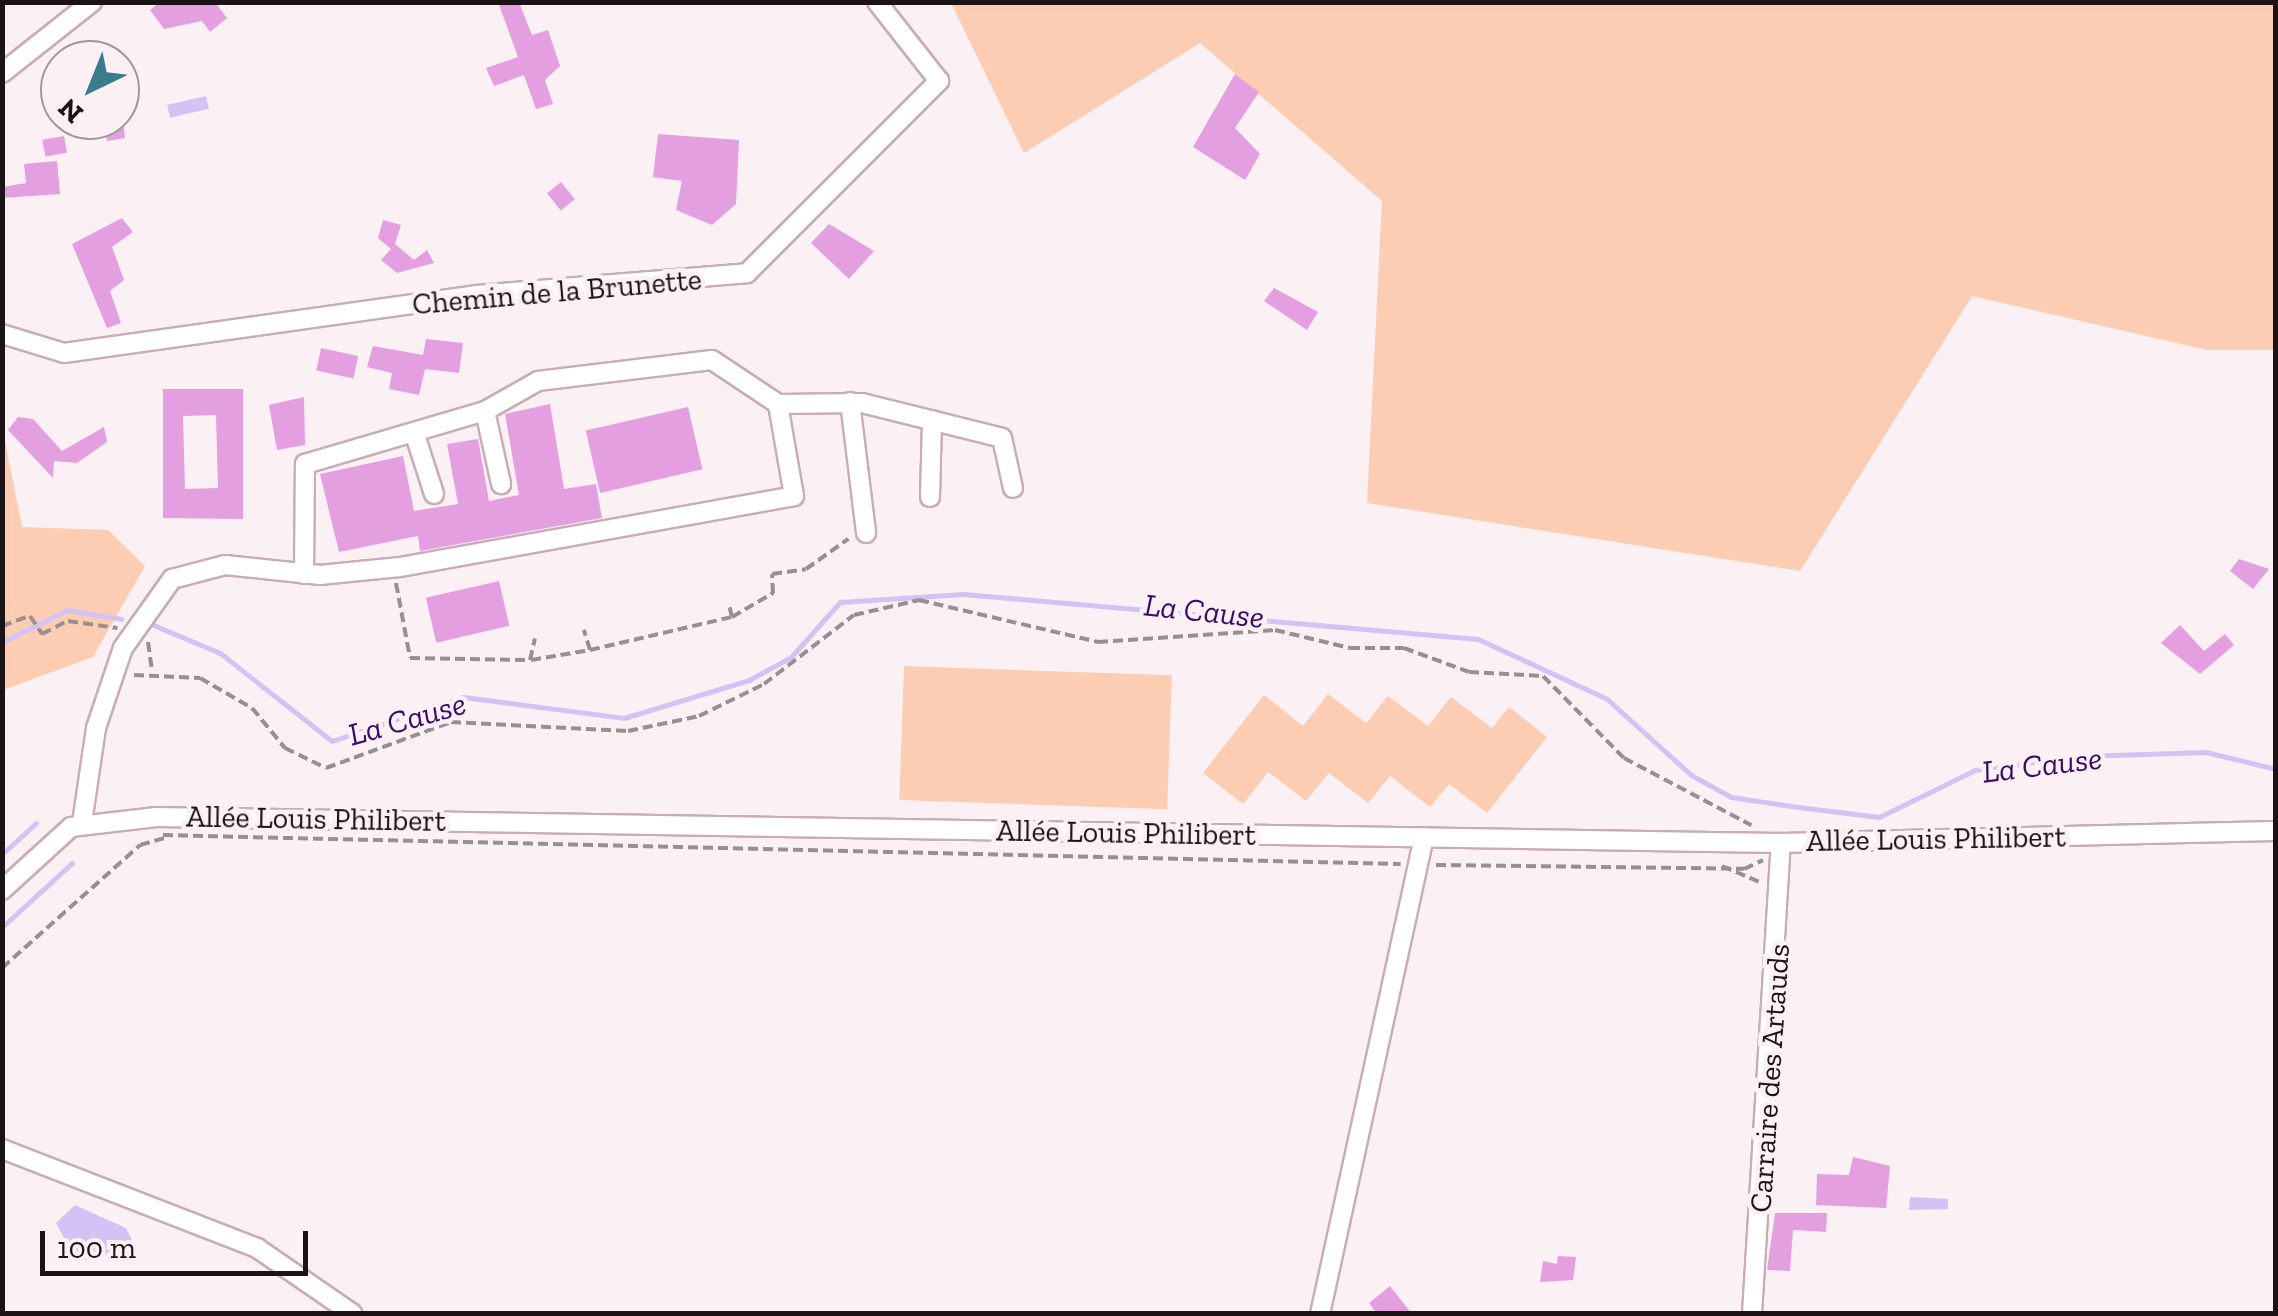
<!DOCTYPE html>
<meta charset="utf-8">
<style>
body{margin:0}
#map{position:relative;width:2278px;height:1316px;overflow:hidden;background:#fbf0f3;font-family:"Zilla Slab",serif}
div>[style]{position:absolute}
.green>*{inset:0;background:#fccdb2;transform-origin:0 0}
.water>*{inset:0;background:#d3c3f4;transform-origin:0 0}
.stream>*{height:5px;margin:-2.5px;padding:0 2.5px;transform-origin:2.5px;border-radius:2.5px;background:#d3c3f4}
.building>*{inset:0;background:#e39fe0;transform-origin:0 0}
.path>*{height:4px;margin-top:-2px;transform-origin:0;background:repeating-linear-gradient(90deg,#998f92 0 10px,transparent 0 15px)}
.roads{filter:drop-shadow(2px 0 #c8adb6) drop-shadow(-2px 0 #c8adb6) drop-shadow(0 2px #c8adb6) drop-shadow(0 -2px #c8adb6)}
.minor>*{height:18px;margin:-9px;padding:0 9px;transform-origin:9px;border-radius:9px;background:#fff}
span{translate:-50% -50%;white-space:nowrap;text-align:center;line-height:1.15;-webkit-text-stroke:9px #fbf0f3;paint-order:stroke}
.street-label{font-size:30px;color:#1c1316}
.water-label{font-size:32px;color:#3b0968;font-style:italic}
.frame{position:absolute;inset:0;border:5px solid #1c1316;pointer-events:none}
.north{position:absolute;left:40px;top:40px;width:100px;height:100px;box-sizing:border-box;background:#fbf0f3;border:2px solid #a2989b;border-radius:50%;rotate:223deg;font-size:28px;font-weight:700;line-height:40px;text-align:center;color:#1c1316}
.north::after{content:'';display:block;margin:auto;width:35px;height:45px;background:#397c8c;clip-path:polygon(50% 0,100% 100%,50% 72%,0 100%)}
.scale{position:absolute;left:40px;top:1231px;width:268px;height:45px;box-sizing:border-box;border:5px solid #1c1316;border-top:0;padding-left:12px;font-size:30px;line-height:35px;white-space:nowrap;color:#1c1316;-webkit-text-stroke:8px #fbf0f3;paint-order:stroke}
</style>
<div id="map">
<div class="green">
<i style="clip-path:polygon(951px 3px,2275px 3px,2275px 350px,2207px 350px,1972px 296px,1800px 571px,1367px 503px,1382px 201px,1200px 43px,1024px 153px)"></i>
<i style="clip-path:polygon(3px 431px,22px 527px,108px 530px,145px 566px,93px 657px,3px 690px)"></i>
<i style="left:904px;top:666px;width:268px;height:134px;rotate:2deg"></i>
<i style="clip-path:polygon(1328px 694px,1366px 723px,1388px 696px,1428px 726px,1451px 697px,1492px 728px,1509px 707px,1547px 737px,1487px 813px,1449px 784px,1430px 807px,1390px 776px,1368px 803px,1329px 773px,1306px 801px,1268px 772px,1243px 804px,1203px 773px,1264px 695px,1303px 726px)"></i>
</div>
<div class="water">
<i style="left:206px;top:96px;width:13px;height:40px;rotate:77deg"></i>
<i style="clip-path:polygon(1910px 1197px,1948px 1199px,1948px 1209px,1909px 1210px)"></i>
<i style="clip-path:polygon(75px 1205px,126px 1228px,135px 1247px,77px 1262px,56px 1223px)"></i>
</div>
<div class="stream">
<i style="left:151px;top:624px;width:75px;rotate:22.8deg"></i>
<i style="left:220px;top:653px;width:142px;rotate:38.2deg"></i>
<i style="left:332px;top:741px;width:138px;rotate:-18.6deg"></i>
<i style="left:463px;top:697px;width:162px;rotate:7.4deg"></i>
<i style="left:624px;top:718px;width:131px;rotate:-16.9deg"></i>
<i style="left:749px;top:680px;width:48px;rotate:-28.7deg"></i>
<i style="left:791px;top:657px;width:74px;rotate:-48.3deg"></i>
<i style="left:840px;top:602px;width:123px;rotate:-3.7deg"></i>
<i style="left:963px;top:594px;width:517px;rotate:4.99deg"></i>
<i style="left:1478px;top:639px;width:142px;rotate:24.9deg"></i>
<i style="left:1607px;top:699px;width:113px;rotate:42.1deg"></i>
<i style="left:1691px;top:775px;width:46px;rotate:28.8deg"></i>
<i style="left:1731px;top:797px;width:68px;rotate:8.5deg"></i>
<i style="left:1798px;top:807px;width:82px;rotate:7deg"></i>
<i style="left:1879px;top:817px;width:107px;rotate:-26.1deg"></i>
<i style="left:1975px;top:770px;width:108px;rotate:-7.5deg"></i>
<i style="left:2082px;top:756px;width:124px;rotate:-1.8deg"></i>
<i style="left:2206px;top:752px;width:72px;rotate:13.7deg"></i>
<i style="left:2px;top:642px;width:72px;rotate:-26.2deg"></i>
<i style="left:67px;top:610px;width:55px;rotate:9.5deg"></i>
<i style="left:2px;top:854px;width:46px;rotate:-42.4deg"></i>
<i style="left:2px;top:927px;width:95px;rotate:-42.4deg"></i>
</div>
<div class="building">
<i style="clip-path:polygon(160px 2px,215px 2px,227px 18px,210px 32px,202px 21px,164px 29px,150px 10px)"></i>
<i style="clip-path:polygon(498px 2px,519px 2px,532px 35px,548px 30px,560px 66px,545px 80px,553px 104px,536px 109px,524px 75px,494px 86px,486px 68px,518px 57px)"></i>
<i style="clip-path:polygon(1235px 74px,1259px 92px,1235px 128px,1260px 154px,1245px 180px,1193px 147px)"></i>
<i style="clip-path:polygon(104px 120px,123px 120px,125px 138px,107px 141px)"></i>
<i style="clip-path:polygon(658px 134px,739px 140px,736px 204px,712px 225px,676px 210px,682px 181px,653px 177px)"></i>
<i style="left:64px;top:136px;width:17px;height:22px;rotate:80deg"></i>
<i style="clip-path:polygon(57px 161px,60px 194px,2px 198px,2px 187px,26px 183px,24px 164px)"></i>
<i style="left:561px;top:182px;width:22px;height:18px;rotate:51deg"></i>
<i style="clip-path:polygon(122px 218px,133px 232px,112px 247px,124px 280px,110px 291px,121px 323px,107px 328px,72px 244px)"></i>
<i style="clip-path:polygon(383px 220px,401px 225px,395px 244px,414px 260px,427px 250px,434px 263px,397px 273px,381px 260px,391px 249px,378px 238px)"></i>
<i style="clip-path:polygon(829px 224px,874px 251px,849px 279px,811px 243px)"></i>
<i style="clip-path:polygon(1274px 288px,1318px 312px,1307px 330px,1264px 301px)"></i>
<i style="clip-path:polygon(426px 339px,463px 343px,459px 373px,425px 369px,419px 395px,389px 389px,392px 373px,367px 367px,373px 346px,423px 355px)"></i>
<i style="left:321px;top:348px;width:38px;height:23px;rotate:12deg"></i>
<i style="clip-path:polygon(evenodd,163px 389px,243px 389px,243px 519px,163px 518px,163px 389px,216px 415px,218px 488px,185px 489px,183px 416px,216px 415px)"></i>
<i style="clip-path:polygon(304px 397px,305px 445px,277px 450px,269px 405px)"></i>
<i style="clip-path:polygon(550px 404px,564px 489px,596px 484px,602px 518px,420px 551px,418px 536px,339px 552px,320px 474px,403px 456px,414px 511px,458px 504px,447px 444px,478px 439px,489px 501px,519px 495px,505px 414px)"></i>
<i style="left:688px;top:407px;width:64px;height:105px;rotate:77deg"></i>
<i style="clip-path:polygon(18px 417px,33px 419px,62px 451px,104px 427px,107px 442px,77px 463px,54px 461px,53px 478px,8px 430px)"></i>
<i style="clip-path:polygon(2239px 559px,2269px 569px,2253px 589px,2230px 571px)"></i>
<i style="left:499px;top:581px;width:46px;height:75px;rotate:77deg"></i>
<i style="clip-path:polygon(2180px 625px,2204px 651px,2225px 634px,2234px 645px,2200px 674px,2161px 643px)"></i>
<i style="clip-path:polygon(1853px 1157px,1890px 1166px,1886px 1208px,1816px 1205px,1817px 1174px,1849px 1175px)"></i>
<i style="clip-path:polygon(1775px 1213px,1827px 1213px,1826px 1232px,1793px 1230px,1790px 1271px,1767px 1270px)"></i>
<i style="clip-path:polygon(1558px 1256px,1576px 1257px,1573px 1280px,1540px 1282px,1543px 1261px,1557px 1264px)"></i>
<i style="clip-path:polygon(1390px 1286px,1412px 1314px,1377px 1314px,1369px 1303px)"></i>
</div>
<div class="path">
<i style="left:396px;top:583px;width:76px;rotate:79.4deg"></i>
<i style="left:410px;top:658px;width:120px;rotate:1deg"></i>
<i style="left:530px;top:660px;width:22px;rotate:-77deg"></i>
<i style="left:732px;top:617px;width:48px;rotate:-30.3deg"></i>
<i style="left:773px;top:593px;width:19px;rotate:-93deg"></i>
<i style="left:772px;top:574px;width:34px;rotate:-8deg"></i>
<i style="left:806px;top:569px;width:52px;rotate:-35.5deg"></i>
<i style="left:2px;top:626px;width:30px;rotate:-20deg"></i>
<i style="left:30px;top:616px;width:22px;rotate:56deg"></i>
<i style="left:42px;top:634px;width:29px;rotate:-27deg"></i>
<i style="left:68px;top:621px;width:50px;rotate:8deg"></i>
<i style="left:148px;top:642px;width:30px;rotate:82deg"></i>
<i style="left:590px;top:650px;width:146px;rotate:-13.1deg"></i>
<i style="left:732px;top:617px;width:12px;rotate:-104deg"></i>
<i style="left:531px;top:660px;width:60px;rotate:-9.6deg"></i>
<i style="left:590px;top:650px;width:21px;rotate:-107deg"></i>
<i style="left:134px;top:675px;width:66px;rotate:2.6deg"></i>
<i style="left:200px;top:678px;width:60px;rotate:30deg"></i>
<i style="left:252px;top:708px;width:52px;rotate:50.5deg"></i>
<i style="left:285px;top:748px;width:46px;rotate:26deg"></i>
<i style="left:326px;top:768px;width:133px;rotate:-20.2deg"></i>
<i style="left:451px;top:722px;width:177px;rotate:2.9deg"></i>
<i style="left:628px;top:731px;width:73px;rotate:-11.9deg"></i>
<i style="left:699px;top:716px;width:72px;rotate:-26.2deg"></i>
<i style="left:764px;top:684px;width:113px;rotate:-37.5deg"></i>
<i style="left:854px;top:615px;width:67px;rotate:-13deg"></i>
<i style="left:919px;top:600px;width:184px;rotate:13.2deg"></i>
<i style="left:1098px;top:642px;width:177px;rotate:-3.9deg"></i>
<i style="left:1275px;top:630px;width:77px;rotate:13.5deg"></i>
<i style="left:1350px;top:648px;width:54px"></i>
<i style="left:1404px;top:648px;width:69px;rotate:20.3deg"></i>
<i style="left:1469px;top:672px;width:74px;rotate:3.1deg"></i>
<i style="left:1543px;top:676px;width:115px;rotate:45.4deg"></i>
<i style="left:1624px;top:758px;width:144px;rotate:27.8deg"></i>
<i style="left:163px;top:835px;width:1238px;rotate:1.34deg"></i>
<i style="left:1436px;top:865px;width:308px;rotate:0.7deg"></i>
<i style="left:1744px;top:869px;width:21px;rotate:-25deg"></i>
<i style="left:1722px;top:866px;width:43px;rotate:23deg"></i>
<i style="left:2px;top:968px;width:185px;rotate:-41.7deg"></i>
<i style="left:140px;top:845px;width:26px;rotate:-16deg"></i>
</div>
<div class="roads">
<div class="minor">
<i style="left:2px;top:73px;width:115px;rotate:-38.3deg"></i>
<i style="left:2px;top:334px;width:65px;rotate:17deg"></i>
<i style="left:64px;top:353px;width:416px;rotate:-8deg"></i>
<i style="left:476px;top:295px;width:272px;rotate:-4.6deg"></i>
<i style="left:747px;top:273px;width:272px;rotate:-45deg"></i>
<i style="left:939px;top:81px;width:100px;rotate:-128.1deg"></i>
<i style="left:850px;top:402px;width:132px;rotate:83deg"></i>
<i style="left:485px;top:411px;width:61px;rotate:-29.5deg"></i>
<i style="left:538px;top:381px;width:175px;rotate:-6.9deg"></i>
<i style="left:712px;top:360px;width:79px;rotate:33.7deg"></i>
<i style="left:778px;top:404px;width:84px;rotate:-0.7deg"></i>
<i style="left:862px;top:403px;width:144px;rotate:14deg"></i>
<i style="left:1002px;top:438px;width:51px;rotate:77.6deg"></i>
<i style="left:415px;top:435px;width:62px;rotate:72.1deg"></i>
<i style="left:930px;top:497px;width:77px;rotate:-88.5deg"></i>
<i style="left:304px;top:574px;width:110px;rotate:-89.5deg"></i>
<i style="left:305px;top:464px;width:188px;rotate:-16.4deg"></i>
<i style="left:485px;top:411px;width:75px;rotate:77.6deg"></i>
<i style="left:82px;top:823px;width:96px;rotate:-81.6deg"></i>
<i style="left:96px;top:728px;width:84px;rotate:-71.4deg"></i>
<i style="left:123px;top:648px;width:85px;rotate:-54.6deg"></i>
<i style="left:172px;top:579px;width:55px;rotate:-14.8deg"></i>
<i style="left:225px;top:565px;width:96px;rotate:6deg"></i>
<i style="left:320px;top:575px;width:80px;rotate:-5.7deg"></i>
<i style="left:400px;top:567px;width:400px;rotate:-10.2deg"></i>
<i style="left:794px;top:496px;width:93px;rotate:-99.9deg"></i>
<i style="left:2px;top:890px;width:93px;rotate:-42.4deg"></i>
<i style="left:71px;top:827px;width:86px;rotate:-6.7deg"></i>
<i style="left:156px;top:817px;width:1625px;rotate:0.92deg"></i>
<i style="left:1781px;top:843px;width:495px;rotate:-1.4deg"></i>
<i style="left:2px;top:1149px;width:274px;rotate:21.2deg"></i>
<i style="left:257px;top:1248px;width:116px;rotate:34.5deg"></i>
<i style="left:1320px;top:1314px;width:488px;rotate:-77.7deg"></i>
<i style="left:1752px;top:1314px;width:472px;rotate:-86.5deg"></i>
</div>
</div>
<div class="street-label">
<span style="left:557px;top:292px;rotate:-5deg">Chemin de la Brunette</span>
<span style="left:316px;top:819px;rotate:1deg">Allée Louis Philibert</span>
<span style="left:1126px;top:833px;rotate:1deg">Allée Louis Philibert</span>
<span style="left:1936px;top:839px;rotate:-1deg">Allée Louis Philibert</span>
<span style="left:1770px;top:1078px;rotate:-86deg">Carraire des Artauds</span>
</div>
<div class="water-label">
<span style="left:1204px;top:611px;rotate:6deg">La Cause</span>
<span style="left:407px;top:719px;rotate:-16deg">La Cause</span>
<span style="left:2042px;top:765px;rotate:-7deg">La Cause</span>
</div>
<div class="frame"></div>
<div class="north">N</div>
<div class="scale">100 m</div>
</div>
